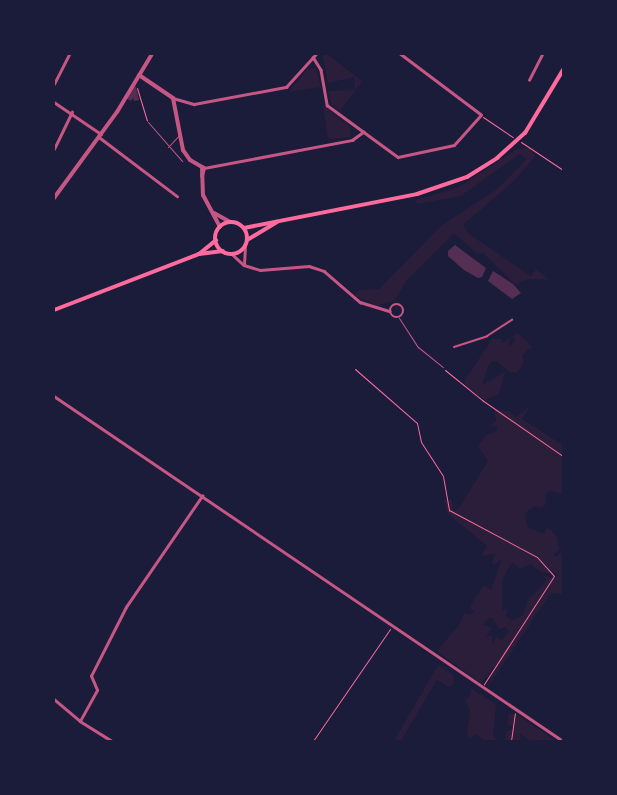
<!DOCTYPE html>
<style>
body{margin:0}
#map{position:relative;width:617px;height:795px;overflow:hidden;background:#1b1b3a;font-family:Mulish,sans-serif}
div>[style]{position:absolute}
.green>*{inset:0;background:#2a1e3b}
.building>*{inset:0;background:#542f53}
.path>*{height:1px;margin:-0.5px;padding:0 0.5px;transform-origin:0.5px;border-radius:0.5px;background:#ff6b9d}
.service>*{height:1px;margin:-0.5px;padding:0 0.5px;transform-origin:0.5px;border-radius:0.5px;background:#c65784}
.pedestrian>*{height:2px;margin:-1px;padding:0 1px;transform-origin:1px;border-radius:1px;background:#c65784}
.minor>*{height:2.5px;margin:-1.25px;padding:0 1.25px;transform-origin:1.25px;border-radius:1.25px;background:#c65784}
.minor>.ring{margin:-1.25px;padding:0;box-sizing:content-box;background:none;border:2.5px solid #c65784;border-radius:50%}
.tertiary>*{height:4px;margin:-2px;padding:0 2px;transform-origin:2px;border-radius:2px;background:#c65784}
.secondary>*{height:4px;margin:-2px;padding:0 2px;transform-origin:2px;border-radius:2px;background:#ff6b9d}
.secondary>.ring{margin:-2px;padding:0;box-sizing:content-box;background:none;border:4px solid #ff6b9d;border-radius:50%}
span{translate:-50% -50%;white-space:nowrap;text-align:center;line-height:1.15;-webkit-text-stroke:5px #1b1b3a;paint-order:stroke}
.frame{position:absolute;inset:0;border:55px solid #1b1b3a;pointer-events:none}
</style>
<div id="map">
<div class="green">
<i style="clip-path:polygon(322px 54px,327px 54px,362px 81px,340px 111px,331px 104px,328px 91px,355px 90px,354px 77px,328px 83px)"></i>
<i style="clip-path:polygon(308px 69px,316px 69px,321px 87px,288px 92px)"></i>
<i style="clip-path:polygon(323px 105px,350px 127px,350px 137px,328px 139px)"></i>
<i style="clip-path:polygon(529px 148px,535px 155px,533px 159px,514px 181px,463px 225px,469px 234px,531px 276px,536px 269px,549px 280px,530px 279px,515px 284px,483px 253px,476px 253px,454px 233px,407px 280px,395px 300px,377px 306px,356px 296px,355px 293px,359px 290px,379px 289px,441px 226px,496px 190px,527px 159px,520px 154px,461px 196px,417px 204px,416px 200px,459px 187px,517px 149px)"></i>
<i style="clip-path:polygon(518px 333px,532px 347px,522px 355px,524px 362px,517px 373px,509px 372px,498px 362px,492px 361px,488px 366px,482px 385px,505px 372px,499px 394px,485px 400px,465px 385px,465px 380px,492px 339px,501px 339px,503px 343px,510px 337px,509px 346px,515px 341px,513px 336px)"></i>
<i style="clip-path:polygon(evenodd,530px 406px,522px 419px,563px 445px,563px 494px,550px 491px,545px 495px,546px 504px,541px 508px,534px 506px,525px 513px,528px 527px,544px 534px,546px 528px,551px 530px,557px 537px,559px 550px,554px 554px,555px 557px,562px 552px,563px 557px,563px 594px,551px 593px,487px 688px,496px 665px,481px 683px,437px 651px,459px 625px,464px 613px,470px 615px,474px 611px,470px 608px,471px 604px,484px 585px,491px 590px,502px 559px,494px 565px,492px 562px,495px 554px,481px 556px,487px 546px,447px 513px,444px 500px,452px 500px,454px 511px,459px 508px,488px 461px,478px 446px,486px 435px,497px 431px,497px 426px,489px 427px,496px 421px,494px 410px,509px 411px,516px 417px,530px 406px,512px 562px,520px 569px,530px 564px,541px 572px,558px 574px,555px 579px,541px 575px,547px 580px,527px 601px,523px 615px,514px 620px,506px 617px,507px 608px,503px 610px,502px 603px,502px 580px,512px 562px,530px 406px,489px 618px,492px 618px,499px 629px,506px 627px,509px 631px,502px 640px,496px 637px,493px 644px,492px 636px,486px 636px,493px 628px,483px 625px,489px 618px)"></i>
<i style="clip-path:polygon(438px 665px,453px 675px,454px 684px,449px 687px,437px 680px,401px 741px,394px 741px)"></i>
<i style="clip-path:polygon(471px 688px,496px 705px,493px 735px,497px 741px,485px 741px,476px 734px,469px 738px,467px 733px,470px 711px,465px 700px,470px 696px)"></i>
<i style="clip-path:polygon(509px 713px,517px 715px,556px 741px,531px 741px,520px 734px,521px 741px,505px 741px,506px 732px,514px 728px,507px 723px)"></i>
</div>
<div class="building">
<i style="clip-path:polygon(135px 84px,139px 100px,134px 101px,133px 98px,131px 101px,126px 98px)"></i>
<i style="clip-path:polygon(455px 245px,486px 268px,482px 277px,478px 278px,464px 270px,448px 256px,448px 251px)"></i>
<i style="clip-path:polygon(493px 271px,513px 284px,521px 293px,512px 299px,488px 281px)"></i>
</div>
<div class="path">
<i style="left:137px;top:88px;width:34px;rotate:73deg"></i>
<i style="left:483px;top:117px;width:36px;rotate:34deg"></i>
<i style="left:521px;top:142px;width:50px;rotate:33.7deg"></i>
<i style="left:355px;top:369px;width:82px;rotate:41.1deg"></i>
<i style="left:417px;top:423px;width:19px;rotate:78deg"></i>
<i style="left:421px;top:442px;width:40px;rotate:57.1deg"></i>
<i style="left:443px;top:476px;width:35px;rotate:80deg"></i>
<i style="left:449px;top:510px;width:100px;rotate:28.1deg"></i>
<i style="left:537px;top:557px;width:25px;rotate:48deg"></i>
<i style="left:554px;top:576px;width:129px;rotate:122.9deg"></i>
<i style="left:445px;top:370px;width:48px;rotate:39deg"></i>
<i style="left:482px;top:400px;width:98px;rotate:34.7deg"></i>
<i style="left:313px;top:741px;width:136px;rotate:-55.5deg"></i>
<i style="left:511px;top:741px;width:28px;rotate:-82deg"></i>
</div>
<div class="service">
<i style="left:148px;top:122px;width:52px;rotate:48.9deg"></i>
<i style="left:168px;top:147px;width:16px;rotate:-47deg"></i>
<i style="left:399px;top:318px;width:35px;rotate:57deg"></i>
<i style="left:418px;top:347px;width:32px;rotate:39deg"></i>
</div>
<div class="pedestrian">
<i style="left:454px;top:347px;width:35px;rotate:-18deg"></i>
<i style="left:487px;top:336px;width:30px;rotate:-33deg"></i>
</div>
<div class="minor">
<i style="left:313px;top:57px;width:15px;rotate:58deg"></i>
<i style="left:321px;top:70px;width:36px;rotate:80deg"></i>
<i style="left:327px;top:105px;width:88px;rotate:36.2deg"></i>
<i style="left:398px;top:157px;width:57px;rotate:-12.1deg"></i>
<i style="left:454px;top:145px;width:40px;rotate:-48deg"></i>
<i style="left:481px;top:115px;width:101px;rotate:-143deg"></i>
<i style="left:529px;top:80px;width:29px;rotate:-63deg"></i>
<i style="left:54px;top:84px;width:34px;rotate:-63deg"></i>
<i style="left:173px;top:98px;width:22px;rotate:16deg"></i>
<i style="left:194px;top:104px;width:94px;rotate:-10.5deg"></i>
<i style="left:286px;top:87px;width:45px;rotate:-47.7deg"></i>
<i style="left:54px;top:102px;width:57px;rotate:34.2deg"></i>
<i style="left:99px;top:137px;width:98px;rotate:37.1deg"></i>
<i style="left:54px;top:149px;width:41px;rotate:-64.1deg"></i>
<i style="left:204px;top:168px;width:151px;rotate:-10.7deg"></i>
<i style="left:352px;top:140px;width:14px;rotate:-36deg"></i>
<i style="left:232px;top:254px;width:16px;rotate:43deg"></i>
<i style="left:244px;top:265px;width:20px;rotate:-87deg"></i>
<i style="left:244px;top:265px;width:17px;rotate:17deg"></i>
<i style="left:260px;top:270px;width:49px;rotate:-4.7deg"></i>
<i style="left:309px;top:266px;width:16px;rotate:18deg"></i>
<i style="left:324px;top:271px;width:48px;rotate:40.7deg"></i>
<i style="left:360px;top:302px;width:31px;rotate:17deg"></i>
<i class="ring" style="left:390px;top:304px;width:11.5px;height:11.5px"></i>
<i style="left:54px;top:396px;width:615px;rotate:34.13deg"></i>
<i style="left:54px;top:699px;width:34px;rotate:40deg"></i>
<i style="left:80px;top:721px;width:38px;rotate:32deg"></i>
<i style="left:80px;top:721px;width:35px;rotate:-61deg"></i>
<i style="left:97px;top:690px;width:15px;rotate:-113deg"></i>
<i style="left:91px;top:676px;width:77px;rotate:-63.1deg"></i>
<i style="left:126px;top:607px;width:135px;rotate:-55.6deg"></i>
</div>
<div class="tertiary">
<i style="left:139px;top:75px;width:41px;rotate:34.1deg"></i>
<i style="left:173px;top:98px;width:53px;rotate:79.1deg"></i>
<i style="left:183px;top:150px;width:12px;rotate:55deg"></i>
<i style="left:190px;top:160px;width:16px;rotate:30deg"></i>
<i style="left:204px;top:168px;width:8px;rotate:104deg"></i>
<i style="left:202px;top:167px;width:28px;rotate:88deg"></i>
<i style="left:203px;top:195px;width:36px;rotate:62deg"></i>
<i style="left:54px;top:198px;width:107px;rotate:-53.8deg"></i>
<i style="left:117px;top:112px;width:68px;rotate:-58.9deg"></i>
<i style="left:214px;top:213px;width:18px;rotate:29deg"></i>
</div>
<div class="secondary">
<i class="ring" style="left:215px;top:222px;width:28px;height:28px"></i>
<i style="left:244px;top:228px;width:176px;rotate:-11.1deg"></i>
<i style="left:417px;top:194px;width:53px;rotate:-18.8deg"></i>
<i style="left:467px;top:177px;width:36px;rotate:-32deg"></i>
<i style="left:497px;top:158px;width:38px;rotate:-42deg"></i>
<i style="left:525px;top:133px;width:74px;rotate:-58.9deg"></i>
<i style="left:247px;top:240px;width:35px;rotate:-31deg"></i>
<i style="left:199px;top:254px;width:22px;rotate:-39deg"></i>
<i style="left:54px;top:310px;width:155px;rotate:-21.1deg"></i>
<i style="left:199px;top:254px;width:24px;rotate:-7deg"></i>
</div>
<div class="frame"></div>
</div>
